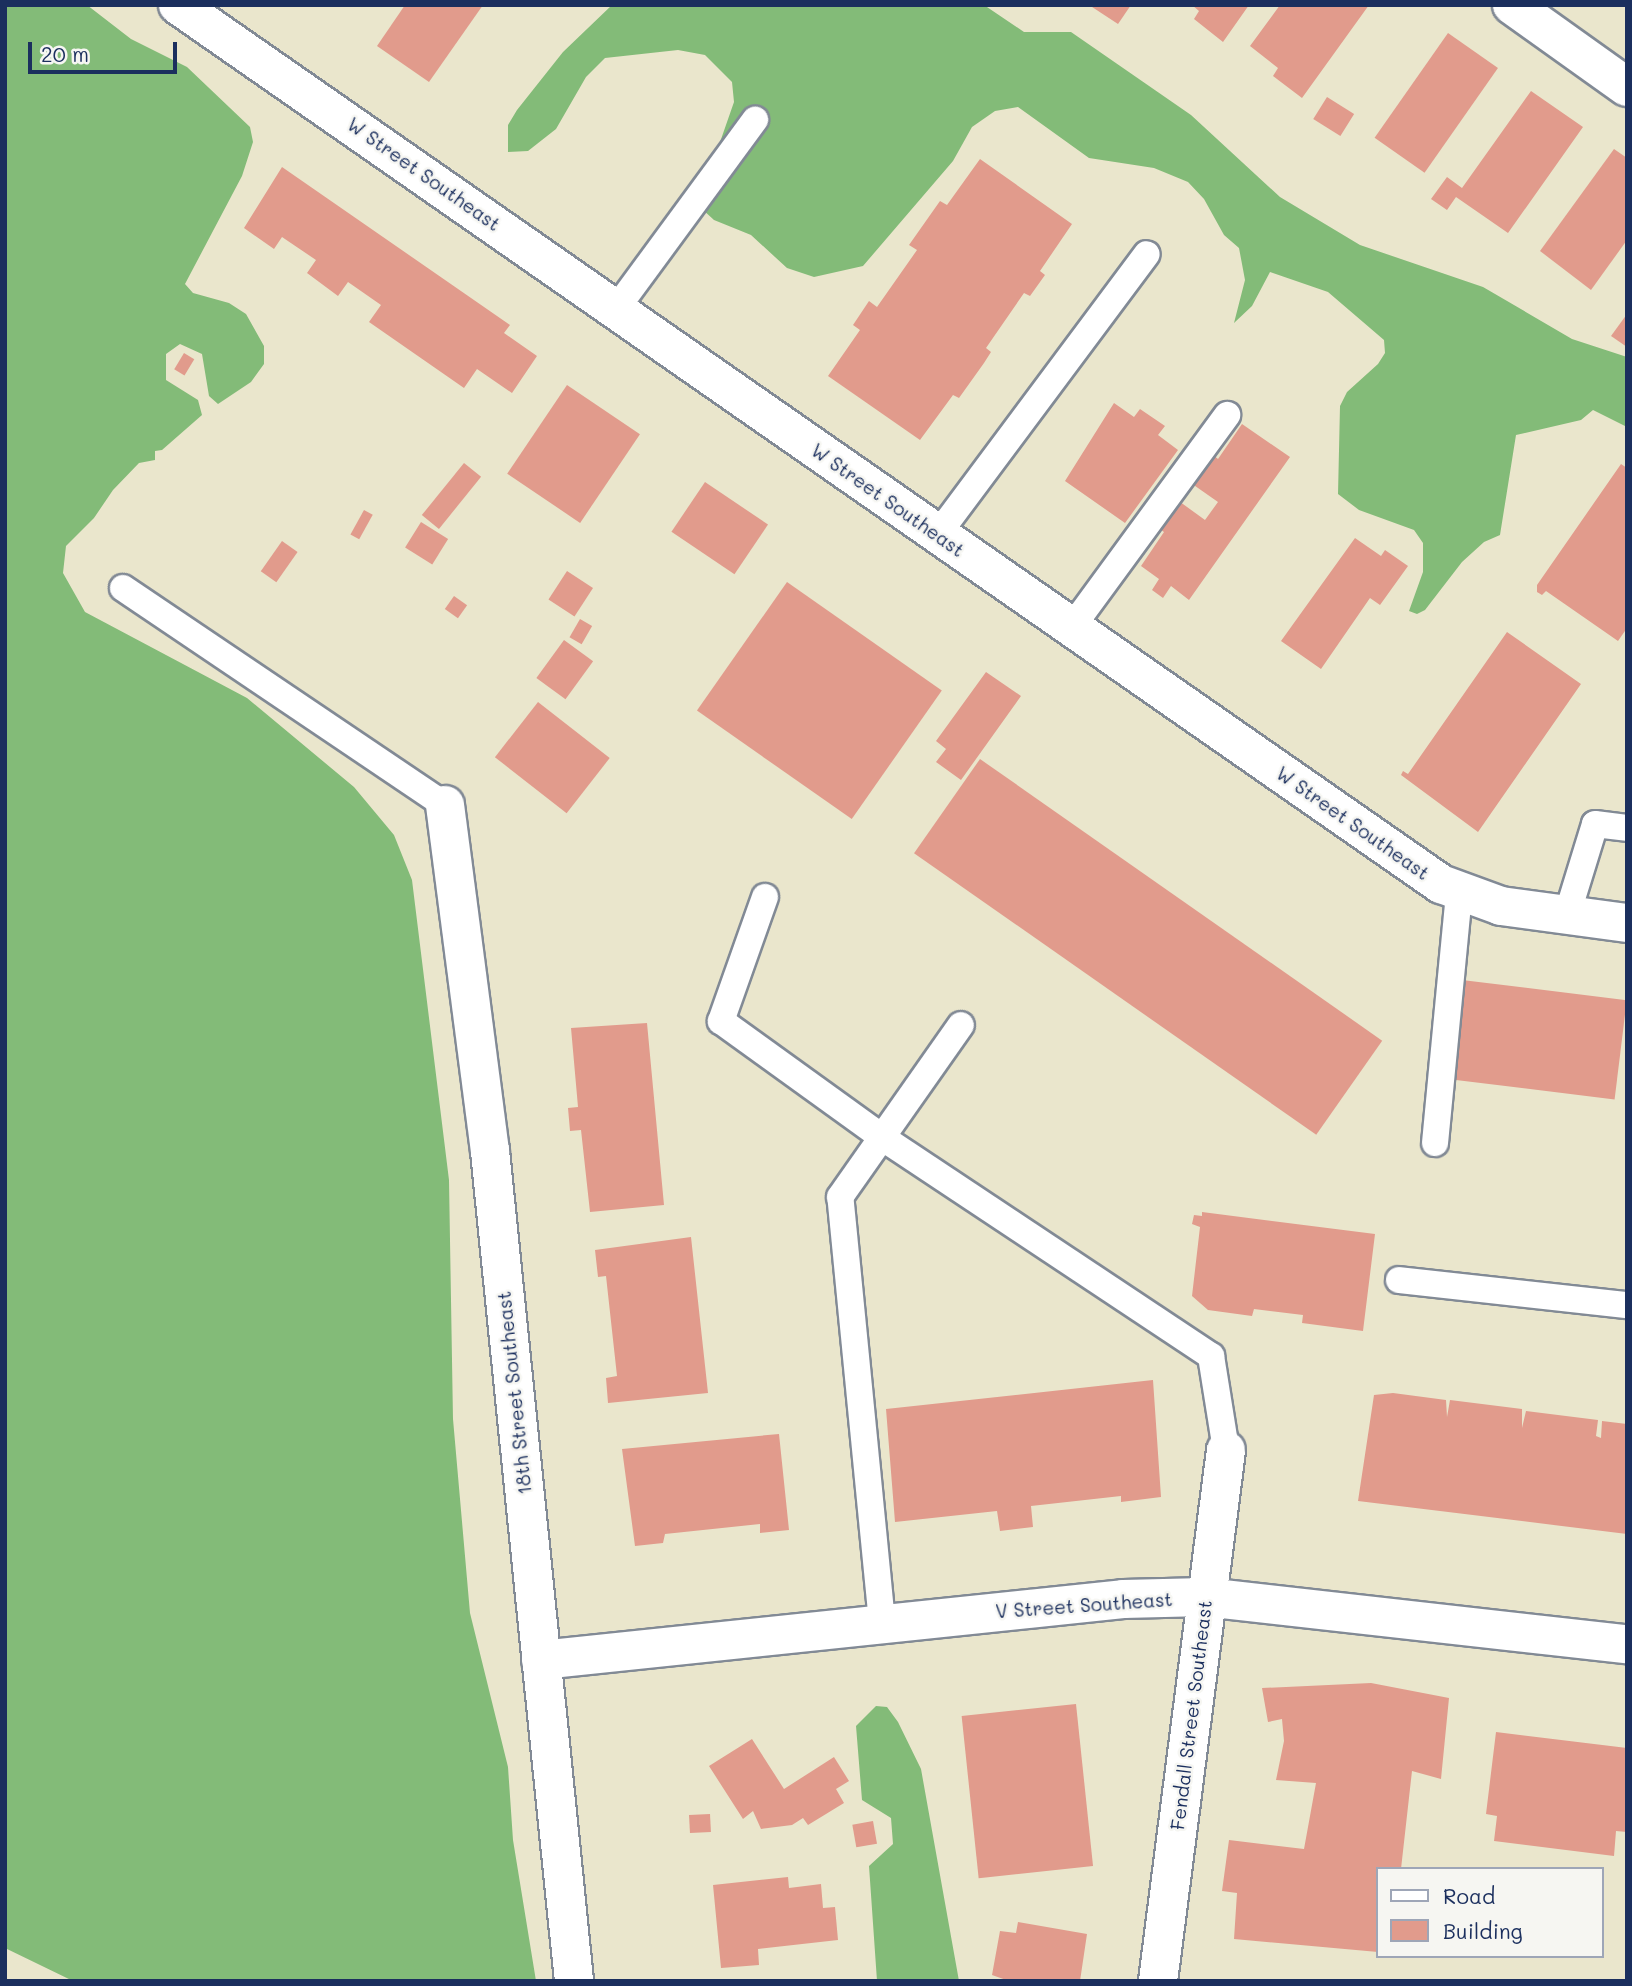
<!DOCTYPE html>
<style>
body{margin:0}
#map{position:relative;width:1632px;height:1986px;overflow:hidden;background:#eae6cc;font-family:Mali,sans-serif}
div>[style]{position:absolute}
.forest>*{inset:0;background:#83bb78}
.building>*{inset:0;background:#e19b8c;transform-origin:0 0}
.roads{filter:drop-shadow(2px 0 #828a95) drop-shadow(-2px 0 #828a95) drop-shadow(0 2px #828a95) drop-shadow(0 -2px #828a95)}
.lane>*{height:26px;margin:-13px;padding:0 13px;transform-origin:13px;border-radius:13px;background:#fff}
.street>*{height:38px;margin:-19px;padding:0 19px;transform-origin:19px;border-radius:19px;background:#fff}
span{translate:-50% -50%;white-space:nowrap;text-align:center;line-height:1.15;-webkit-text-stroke:5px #f6f6f2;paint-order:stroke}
.street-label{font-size:19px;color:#1b2f5e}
.frame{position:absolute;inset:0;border:7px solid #1b2f5e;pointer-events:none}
.legend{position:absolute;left:1376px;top:1867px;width:228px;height:91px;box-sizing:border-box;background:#f6f6f2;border:2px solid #9ea6b7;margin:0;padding:9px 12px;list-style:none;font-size:21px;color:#1b2f5e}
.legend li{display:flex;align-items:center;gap:14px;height:35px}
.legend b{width:35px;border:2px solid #9ea6b7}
.scale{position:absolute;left:28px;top:42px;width:149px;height:32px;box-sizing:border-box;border:4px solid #1b2f5e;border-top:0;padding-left:9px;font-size:21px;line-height:24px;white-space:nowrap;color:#1b2f5e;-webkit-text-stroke:5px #f6f6f2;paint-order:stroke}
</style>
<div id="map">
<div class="forest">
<i style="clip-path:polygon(5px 5px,87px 5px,131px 39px,187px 67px,250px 127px,253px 142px,242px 176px,185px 284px,193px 293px,229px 303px,246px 314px,264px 346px,264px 364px,251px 382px,218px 404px,209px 396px,202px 354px,180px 344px,166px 354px,166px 380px,198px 400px,202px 415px,162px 450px,155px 451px,155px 460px,139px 463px,113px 490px,94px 518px,66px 546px,63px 573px,85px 612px,247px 698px,354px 787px,394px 835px,412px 880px,449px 1180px,453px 1419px,470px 1613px,508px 1767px,513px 1840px,536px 1981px,73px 1981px,5px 1948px)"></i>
<i style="clip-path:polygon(612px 5px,984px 5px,1024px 32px,1071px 32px,1191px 115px,1280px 197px,1360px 245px,1483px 287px,1572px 339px,1627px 357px,1627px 427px,1593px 410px,1581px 420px,1516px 435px,1500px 535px,1484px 542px,1462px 562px,1425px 610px,1417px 614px,1409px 611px,1423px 572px,1423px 543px,1414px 530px,1359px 510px,1338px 494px,1340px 406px,1347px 392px,1378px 364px,1385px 353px,1384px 340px,1328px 292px,1270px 272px,1252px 306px,1234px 323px,1245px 280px,1239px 248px,1224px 235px,1204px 199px,1188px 182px,1154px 168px,1089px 158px,1018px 107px,995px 111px,972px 127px,953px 161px,863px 266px,814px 277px,787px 268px,751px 235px,714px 220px,702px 209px,696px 182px,719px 145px,734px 102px,732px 82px,705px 55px,678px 50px,605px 58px,586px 77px,556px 129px,528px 151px,508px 152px,508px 125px,517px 110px,563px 52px)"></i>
<i style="clip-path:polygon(876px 1706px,887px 1707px,898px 1722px,921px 1769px,959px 1981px,877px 1981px,869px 1866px,893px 1844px,891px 1818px,862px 1800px,856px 1726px)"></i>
</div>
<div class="building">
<i style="clip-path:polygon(405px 5px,483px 5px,429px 82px,377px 46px)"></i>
<i style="clip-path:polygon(1089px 5px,1131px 5px,1118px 24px)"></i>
<i style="clip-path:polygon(1192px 5px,1249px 5px,1223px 42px,1194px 19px,1199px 11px)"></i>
<i style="clip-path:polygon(1280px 5px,1369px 5px,1302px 98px,1273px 76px,1278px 68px,1250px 46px)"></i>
<i style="left:1448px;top:33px;width:61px;height:128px;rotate:35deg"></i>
<i style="clip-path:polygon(1531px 91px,1583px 127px,1508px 233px,1456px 197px,1447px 210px,1431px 199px,1447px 177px,1462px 188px)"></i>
<i style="left:1327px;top:97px;width:32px;height:26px;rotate:32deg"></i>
<i style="clip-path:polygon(1614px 149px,1627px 158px,1627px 240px,1591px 290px,1540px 251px)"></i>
<i style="clip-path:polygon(980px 159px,1072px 224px,1040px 271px,1045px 275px,1030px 296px,1024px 293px,986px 348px,991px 352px,984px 363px,959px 398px,953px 395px,920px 440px,828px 376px,860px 330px,853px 325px,869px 301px,877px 307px,917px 250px,909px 245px,940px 201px,947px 205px)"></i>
<i style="clip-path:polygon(282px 167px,510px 325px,504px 333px,537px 356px,512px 393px,477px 369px,464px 388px,369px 322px,381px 305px,348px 282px,338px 296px,307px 273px,316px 260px,282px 237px,274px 249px,244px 228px)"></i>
<i style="clip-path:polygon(1627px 314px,1627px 347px,1611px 336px)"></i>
<i style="left:184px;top:353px;width:12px;height:19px;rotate:31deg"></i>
<i style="left:567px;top:385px;width:88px;height:107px;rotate:34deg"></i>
<i style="clip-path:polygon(1114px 403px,1134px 417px,1140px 409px,1165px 426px,1158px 435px,1178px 450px,1125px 523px,1065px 481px)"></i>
<i style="clip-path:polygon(1242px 424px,1290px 457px,1189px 600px,1171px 586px,1163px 598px,1152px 590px,1159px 579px,1141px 566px,1164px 532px,1157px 527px,1176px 499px,1205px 520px,1218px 502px,1188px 481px,1208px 451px,1218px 459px)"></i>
<i style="left:464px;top:463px;width:22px;height:67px;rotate:39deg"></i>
<i style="clip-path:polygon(1621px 464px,1627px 468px,1627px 628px,1618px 641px,1546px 591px,1542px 595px,1537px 592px,1537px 585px)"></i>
<i style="left:705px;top:482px;width:76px;height:60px;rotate:34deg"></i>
<i style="left:364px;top:510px;width:10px;height:28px;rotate:29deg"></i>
<i style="left:421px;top:522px;width:32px;height:30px;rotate:32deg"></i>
<i style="clip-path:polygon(1355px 538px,1381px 556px,1385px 550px,1408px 566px,1380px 605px,1370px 598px,1321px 669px,1281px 641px)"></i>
<i style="left:282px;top:541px;width:19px;height:37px;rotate:35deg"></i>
<i style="left:567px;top:571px;width:31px;height:34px;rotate:33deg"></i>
<i style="left:787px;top:582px;width:189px;height:157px;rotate:35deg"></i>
<i style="left:454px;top:596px;width:16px;height:16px;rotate:35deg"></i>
<i style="left:580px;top:619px;width:14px;height:21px;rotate:30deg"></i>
<i style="clip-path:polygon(1507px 632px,1581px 684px,1478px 832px,1401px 775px,1403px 771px,1408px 774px)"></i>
<i style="left:564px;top:640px;width:36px;height:47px;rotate:36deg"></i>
<i style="clip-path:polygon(986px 672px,1021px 696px,961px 780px,936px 762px,946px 749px,936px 741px)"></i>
<i style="left:538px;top:702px;width:91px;height:70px;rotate:38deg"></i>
<i style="left:980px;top:759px;width:491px;height:115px;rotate:35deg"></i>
<i style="left:1462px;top:980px;width:166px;height:100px;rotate:7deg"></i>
<i style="clip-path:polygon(647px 1023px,664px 1205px,590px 1212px,581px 1130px,570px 1131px,568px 1108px,578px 1107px,571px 1028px)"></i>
<i style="clip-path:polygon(1202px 1212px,1375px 1234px,1363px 1331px,1302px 1323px,1303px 1315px,1254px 1309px,1252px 1316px,1208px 1310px,1192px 1296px,1200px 1227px,1192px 1224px,1194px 1215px,1202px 1216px)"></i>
<i style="clip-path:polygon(691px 1237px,708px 1393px,608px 1403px,606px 1378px,617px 1376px,606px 1276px,598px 1277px,595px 1250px)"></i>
<i style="clip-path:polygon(1153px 1380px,1161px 1497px,1121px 1502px,1121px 1496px,1031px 1506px,1033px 1527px,1000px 1531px,997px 1511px,895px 1522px,886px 1409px)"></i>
<i style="clip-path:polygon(1393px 1393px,1446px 1400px,1447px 1417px,1450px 1400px,1522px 1409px,1522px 1428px,1526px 1411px,1598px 1420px,1596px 1436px,1601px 1438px,1602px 1421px,1627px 1424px,1627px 1534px,1358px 1501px,1374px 1395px)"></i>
<i style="clip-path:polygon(779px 1434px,789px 1530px,760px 1533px,760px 1524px,665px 1534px,663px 1543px,635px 1546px,622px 1449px)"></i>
<i style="clip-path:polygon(1371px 1683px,1449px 1698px,1441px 1779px,1412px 1771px,1401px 1869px,1378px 1869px,1378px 1952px,1234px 1939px,1237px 1893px,1222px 1891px,1229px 1840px,1304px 1849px,1316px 1783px,1276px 1780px,1284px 1741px,1282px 1719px,1268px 1722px,1262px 1688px)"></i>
<i style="left:1076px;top:1704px;width:163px;height:115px;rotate:84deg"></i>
<i style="clip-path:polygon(1496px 1732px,1627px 1748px,1627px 1832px,1616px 1831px,1614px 1856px,1494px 1841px,1497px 1816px,1486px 1814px)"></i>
<i style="clip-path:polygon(752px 1739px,784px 1789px,834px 1757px,849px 1781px,836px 1789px,844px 1803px,808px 1825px,803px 1818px,792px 1825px,761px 1829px,753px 1811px,743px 1819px,709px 1766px)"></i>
<i style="left:710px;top:1814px;width:18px;height:21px;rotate:87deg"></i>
<i style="left:873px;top:1821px;width:23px;height:21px;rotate:80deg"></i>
<i style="clip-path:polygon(788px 1877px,789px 1888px,821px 1884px,823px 1908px,835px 1907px,838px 1940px,758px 1949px,759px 1965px,721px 1968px,713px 1885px)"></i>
<i style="clip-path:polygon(1018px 1922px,1087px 1934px,1080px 1981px,1009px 1981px,992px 1975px,1000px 1931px,1016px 1933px)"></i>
</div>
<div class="roads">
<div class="lane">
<i style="left:616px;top:309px;width:235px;rotate:-53.7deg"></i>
<i style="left:938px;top:534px;width:349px;rotate:-53.3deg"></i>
<i style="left:123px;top:588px;width:388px;rotate:34deg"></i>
<i style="left:1072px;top:627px;width:263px;rotate:-53.8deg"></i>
<i style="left:765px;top:897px;width:132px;rotate:109.5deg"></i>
<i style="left:721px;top:1021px;width:200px;rotate:35.8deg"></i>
<i style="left:883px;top:1138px;width:394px;rotate:33.6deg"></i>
<i style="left:1211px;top:1356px;width:95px;rotate:80.9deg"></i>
<i style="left:1567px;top:915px;width:95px;rotate:-72.9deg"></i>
<i style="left:1595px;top:824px;width:32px;rotate:7deg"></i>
<i style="left:1435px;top:1143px;width:251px;rotate:-84.5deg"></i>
<i style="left:1399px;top:1280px;width:229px;rotate:6.3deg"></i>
<i style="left:882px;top:1622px;width:427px;rotate:-95.6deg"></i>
<i style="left:840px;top:1197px;width:210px;rotate:-54.9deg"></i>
</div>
<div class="street">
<i style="left:178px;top:5px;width:1539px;rotate:34.84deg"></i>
<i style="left:1441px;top:884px;width:64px;rotate:20.1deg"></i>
<i style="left:1501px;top:906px;width:127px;rotate:7.7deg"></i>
<i style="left:1512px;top:5px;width:141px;rotate:35.5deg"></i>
<i style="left:445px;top:805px;width:349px;rotate:82.6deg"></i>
<i style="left:490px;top:1151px;width:834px;rotate:84.22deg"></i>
<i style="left:541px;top:1660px;width:585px;rotate:-5.98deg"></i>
<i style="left:1123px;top:1599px;width:82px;rotate:-1.4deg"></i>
<i style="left:1205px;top:1597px;width:425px;rotate:6.4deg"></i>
<i style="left:1158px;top:1981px;width:535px;rotate:-82.7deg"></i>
</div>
</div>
<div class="street-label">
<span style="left:424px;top:174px;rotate:35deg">W Street Southeast</span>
<span style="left:888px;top:500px;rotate:35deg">W Street Southeast</span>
<span style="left:1353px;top:823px;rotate:35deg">W Street Southeast</span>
<span style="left:514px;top:1393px;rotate:-96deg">18th Street Southeast</span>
<span style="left:1084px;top:1605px;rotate:-4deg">V Street Southeast</span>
<span style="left:1191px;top:1715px;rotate:-83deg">Fendall Street Southeast</span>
</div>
<div class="frame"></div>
<ul class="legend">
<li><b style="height:9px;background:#fff"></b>Road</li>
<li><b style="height:19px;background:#e19b8c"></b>Building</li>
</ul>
<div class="scale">20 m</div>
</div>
